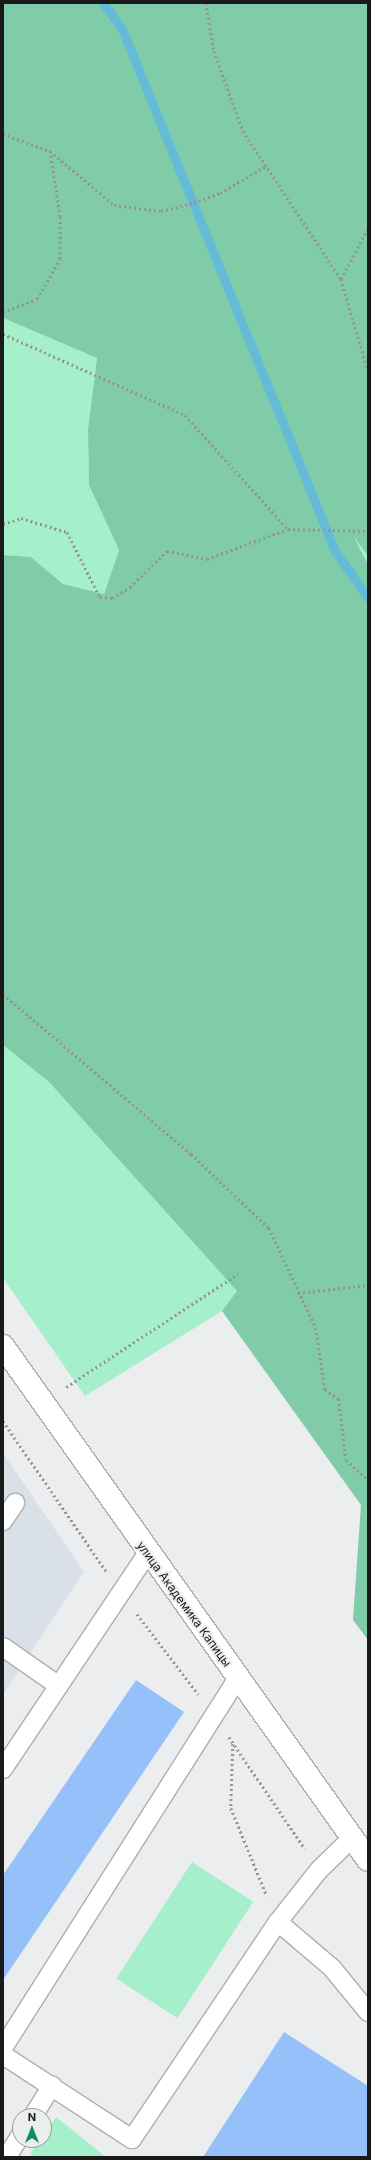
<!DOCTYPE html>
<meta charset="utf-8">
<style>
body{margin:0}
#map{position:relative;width:371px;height:2160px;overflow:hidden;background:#ecedef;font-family:Inter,sans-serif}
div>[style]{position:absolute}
.built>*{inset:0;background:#dae0e8}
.green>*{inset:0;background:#a6efcb;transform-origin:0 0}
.forest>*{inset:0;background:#80cca8}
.stream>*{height:9px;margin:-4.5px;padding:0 4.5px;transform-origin:4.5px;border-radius:4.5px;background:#64bbd7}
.building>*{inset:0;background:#96c0f9}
.path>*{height:2.5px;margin-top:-1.25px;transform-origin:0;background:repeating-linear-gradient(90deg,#949496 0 2px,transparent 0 5px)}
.roads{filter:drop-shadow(1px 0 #aeafb1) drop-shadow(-1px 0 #aeafb1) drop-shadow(0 1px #aeafb1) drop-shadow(0 -1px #aeafb1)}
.service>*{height:18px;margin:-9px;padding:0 9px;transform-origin:9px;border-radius:9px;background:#fff}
.tertiary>*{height:22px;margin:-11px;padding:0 11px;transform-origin:11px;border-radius:11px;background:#fff}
span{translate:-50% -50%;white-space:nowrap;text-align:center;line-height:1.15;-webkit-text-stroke:4px #ecedef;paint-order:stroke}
.street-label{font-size:12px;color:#1a1a1b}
.frame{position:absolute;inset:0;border:4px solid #1a1a1b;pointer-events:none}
.north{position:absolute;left:12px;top:2108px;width:40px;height:40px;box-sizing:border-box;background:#ecedef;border:1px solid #98999a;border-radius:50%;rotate:0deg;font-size:11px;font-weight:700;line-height:16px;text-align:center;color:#1a1a1b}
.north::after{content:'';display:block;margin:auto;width:14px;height:18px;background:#158868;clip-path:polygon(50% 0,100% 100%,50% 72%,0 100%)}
</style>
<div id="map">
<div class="built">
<i style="clip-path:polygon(3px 1453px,84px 1572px,3px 1694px)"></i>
</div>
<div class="green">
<i style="clip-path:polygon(3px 318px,97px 358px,88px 429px,89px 485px,119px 550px,104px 594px,63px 584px,31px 557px,3px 555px)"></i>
<i style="clip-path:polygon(353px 534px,368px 556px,368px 564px)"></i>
<i style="clip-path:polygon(3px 1045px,49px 1082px,237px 1291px,222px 1311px,85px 1396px,3px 1278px)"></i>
<i style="left:192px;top:1862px;width:73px;height:139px;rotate:33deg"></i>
<i style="clip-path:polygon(56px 2117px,106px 2157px,32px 2157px,31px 2152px,40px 2140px,44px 2140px,44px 2134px)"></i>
</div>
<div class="forest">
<i style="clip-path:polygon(3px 3px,368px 3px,368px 556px,354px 537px,368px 564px,368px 1640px,353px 1620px,361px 1505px,222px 1311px,237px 1291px,49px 1082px,3px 1045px,3px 555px,31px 557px,63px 584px,104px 594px,119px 550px,89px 485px,88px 429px,97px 358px,3px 318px)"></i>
</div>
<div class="stream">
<i style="left:103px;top:3px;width:32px;rotate:54deg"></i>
<i style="left:122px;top:29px;width:564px;rotate:67.8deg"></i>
<i style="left:335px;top:551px;width:57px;rotate:54.9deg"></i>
</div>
<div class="building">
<i style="clip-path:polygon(136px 1680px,184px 1712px,3px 1980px,3px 1875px)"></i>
<i style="clip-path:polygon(284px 2032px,368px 2086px,368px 2157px,203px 2157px)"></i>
</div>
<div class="path">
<i style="left:206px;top:3px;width:49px;rotate:80.5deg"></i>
<i style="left:214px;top:51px;width:85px;rotate:70.1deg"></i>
<i style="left:243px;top:131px;width:178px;rotate:56.5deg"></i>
<i style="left:341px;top:279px;width:95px;rotate:73.5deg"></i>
<i style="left:3px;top:134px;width:50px;rotate:19.9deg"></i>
<i style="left:50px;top:151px;width:84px;rotate:40.2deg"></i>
<i style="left:114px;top:205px;width:47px;rotate:7.3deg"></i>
<i style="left:161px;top:211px;width:34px;rotate:-14deg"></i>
<i style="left:194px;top:203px;width:28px;rotate:-21deg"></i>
<i style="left:220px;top:193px;width:53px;rotate:-30.4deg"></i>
<i style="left:341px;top:279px;width:58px;rotate:-62.1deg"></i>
<i style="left:3px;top:312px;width:36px;rotate:-21deg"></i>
<i style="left:37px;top:299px;width:46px;rotate:-60.1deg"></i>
<i style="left:60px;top:259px;width:42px;rotate:-90deg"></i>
<i style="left:60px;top:217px;width:67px;rotate:-98.6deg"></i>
<i style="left:3px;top:334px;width:199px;rotate:24deg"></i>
<i style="left:185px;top:415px;width:154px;rotate:47.9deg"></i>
<i style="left:3px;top:524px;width:19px;rotate:-18deg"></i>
<i style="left:21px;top:518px;width:48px;rotate:16.9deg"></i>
<i style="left:67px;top:532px;width:73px;rotate:63.1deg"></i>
<i style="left:100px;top:597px;width:12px;rotate:5deg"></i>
<i style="left:112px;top:598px;width:21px;rotate:-31deg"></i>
<i style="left:130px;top:587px;width:52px;rotate:-44.2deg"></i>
<i style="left:167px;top:551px;width:41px;rotate:11.3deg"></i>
<i style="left:207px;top:559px;width:86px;rotate:-20.3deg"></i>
<i style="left:288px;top:529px;width:80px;rotate:1.4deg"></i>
<i style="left:3px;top:994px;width:247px;rotate:40.4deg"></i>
<i style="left:191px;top:1154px;width:108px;rotate:43.5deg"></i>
<i style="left:269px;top:1228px;width:110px;rotate:64.8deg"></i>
<i style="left:316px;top:1328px;width:62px;rotate:81.6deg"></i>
<i style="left:325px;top:1389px;width:17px;rotate:36deg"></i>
<i style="left:339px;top:1399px;width:61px;rotate:83.5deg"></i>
<i style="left:346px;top:1460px;width:30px;rotate:42deg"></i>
<i style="left:298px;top:1293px;width:70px;rotate:-6.5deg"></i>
<i style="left:66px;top:1387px;width:206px;rotate:-33.3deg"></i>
<i style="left:3px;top:1421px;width:182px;rotate:55.5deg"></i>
<i style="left:137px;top:1614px;width:101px;rotate:52.7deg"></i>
<i style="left:229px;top:1737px;width:135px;rotate:55.8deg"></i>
<i style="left:233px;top:1744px;width:64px;rotate:91.8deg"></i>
<i style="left:231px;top:1808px;width:95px;rotate:67.8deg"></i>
</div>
<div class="roads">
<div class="service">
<i style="left:3px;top:1521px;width:22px;rotate:-56deg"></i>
<i style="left:3px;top:1647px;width:68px;rotate:34.9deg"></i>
<i style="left:3px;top:1769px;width:259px;rotate:-56.2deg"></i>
<i style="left:353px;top:1837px;width:47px;rotate:135.9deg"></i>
<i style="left:319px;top:1870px;width:66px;rotate:128.3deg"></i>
<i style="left:278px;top:1922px;width:71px;rotate:40.4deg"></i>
<i style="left:332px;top:1968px;width:57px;rotate:50.7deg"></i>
<i style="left:3px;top:2048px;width:439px;rotate:-57.6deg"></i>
<i style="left:3px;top:2055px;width:154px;rotate:33.1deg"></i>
<i style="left:132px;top:2139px;width:262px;rotate:-56.1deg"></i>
<i style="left:33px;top:2116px;width:36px;rotate:-58deg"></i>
<i style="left:7px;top:2157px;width:25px;rotate:-58deg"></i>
</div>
<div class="tertiary">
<i style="left:3px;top:1346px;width:630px;rotate:54.62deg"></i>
</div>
</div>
<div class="street-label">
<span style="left:184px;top:1604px;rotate:54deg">улица Академика Капицы</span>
</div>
<div class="frame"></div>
<div class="north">N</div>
</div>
